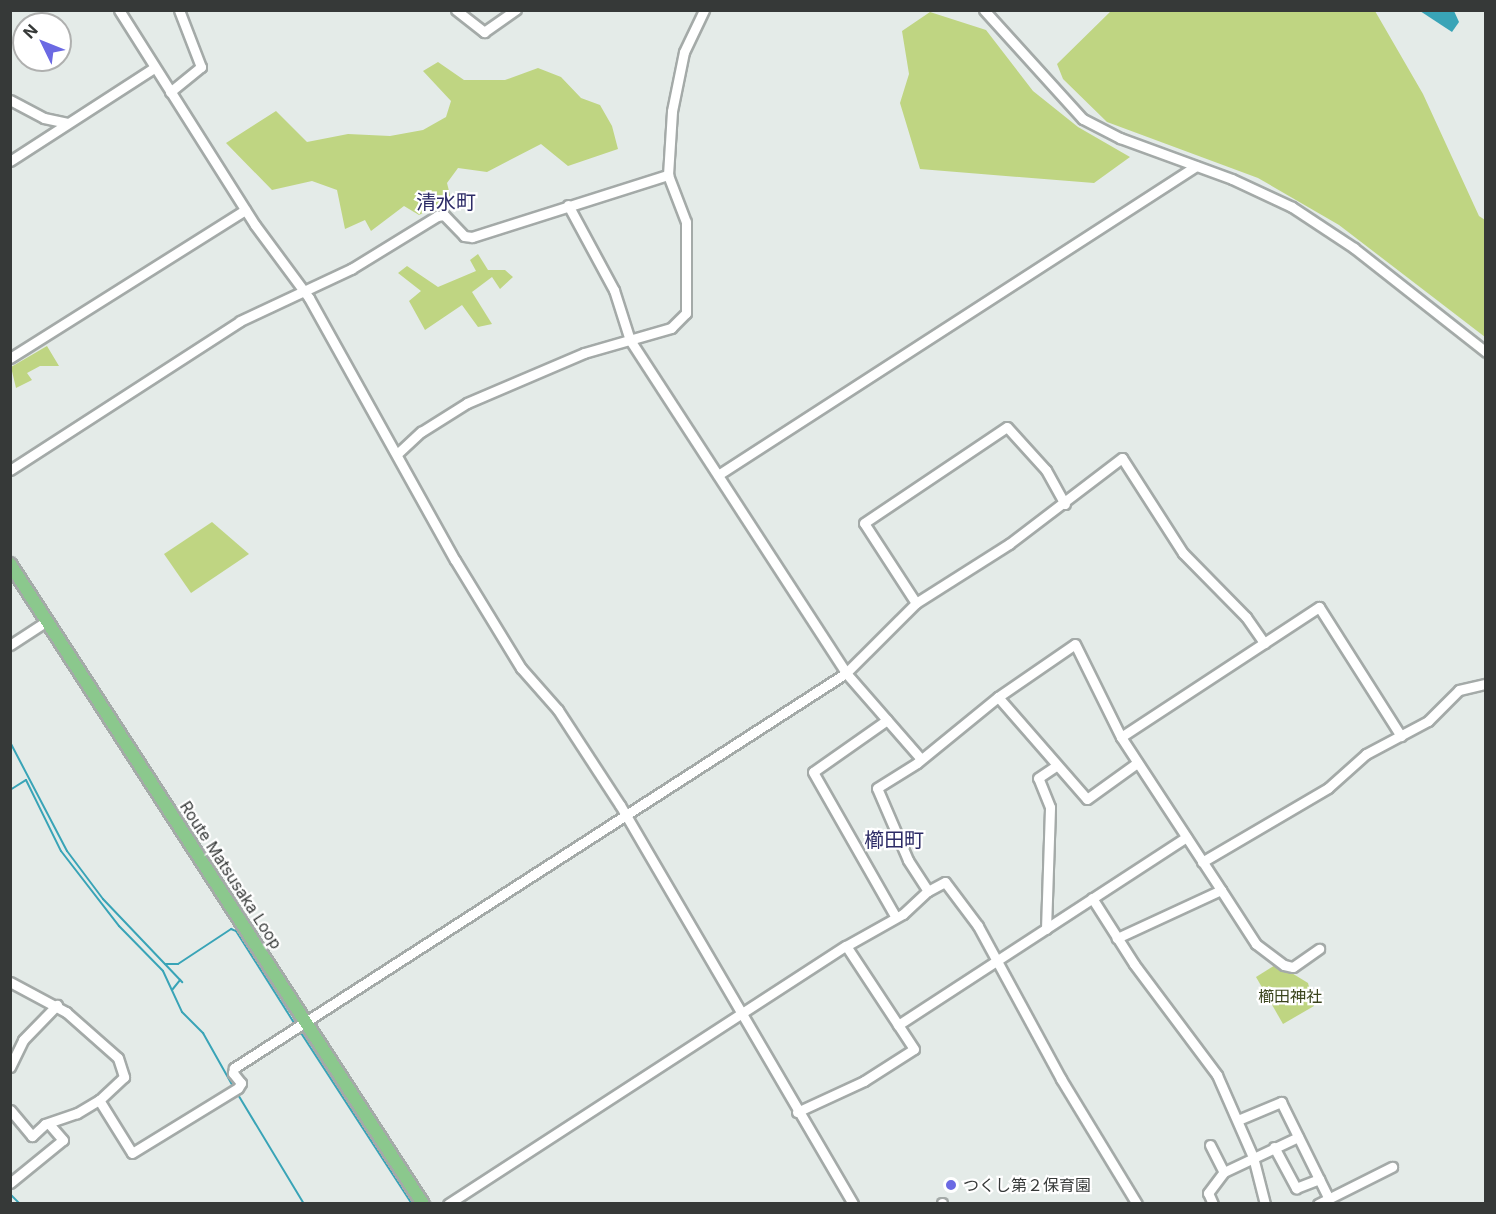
<!DOCTYPE html>
<meta charset="utf-8">
<style>
body{margin:0}
#map{position:relative;width:1496px;height:1214px;overflow:hidden;background:#e4ebe8;font-family:Inter,"Noto Sans JP",sans-serif}
div>[style]{position:absolute}
.green>*{inset:0;background:#bfd582}
.water>*{inset:0;background:#39a4b7}
.stream>*{height:2px;margin:-1px;padding:0 1px;transform-origin:1px;border-radius:1px;background:#39a4b7}
.roads{filter:drop-shadow(2px 0 #a4aaa8) drop-shadow(-2px 0 #a4aaa8) drop-shadow(0 2px #a4aaa8) drop-shadow(0 -2px #a4aaa8)}
.minor>*{height:9px;margin:-4.5px;padding:0 4.5px;transform-origin:4.5px;border-radius:4.5px;background:#fff}
.major>*{height:12px;margin:-6px;padding:0 6px;transform-origin:6px;border-radius:6px;background:#8bc88d}
.dots>*{width:16px;height:16px;translate:-50% -50%;box-sizing:border-box;border:3px solid #fff;border-radius:50%}
span{translate:-50% -50%;white-space:nowrap;text-align:center;line-height:1.15;-webkit-text-stroke:4.5px #fff;paint-order:stroke}
.street-label{font-size:16px;color:#363938}
.park-label{font-size:16px;color:#3a441c}
.poi-label{font-size:16px;color:#363938}
.left{translate:0 -50%;text-align:left}
.quarter-label{font-size:20px;color:#2c2b66}
.frame{position:absolute;inset:0;border:12px solid #363938;pointer-events:none}
.north{position:absolute;left:12px;top:12px;width:60px;height:60px;box-sizing:border-box;background:#fff;border:2px solid #afb0af;border-radius:50%;rotate:313deg;font-size:16px;font-weight:700;line-height:24px;text-align:center;color:#363938}
.north::after{content:'';display:block;margin:auto;width:21px;height:27px;background:#6b69e3;clip-path:polygon(50% 0,100% 100%,50% 72%,0 100%)}
</style>
<div id="map">
<div class="green">
<i style="clip-path:polygon(1112px 10px,1375px 11px,1423px 94px,1479px 216px,1485px 220px,1485px 337px,1339px 225px,1258px 178px,1107px 122px,1063px 79px,1057px 64px)"></i>
<i style="clip-path:polygon(930px 12px,986px 30px,1033px 91px,1078px 127px,1130px 157px,1094px 183px,920px 169px,900px 103px,909px 74px,902px 31px)"></i>
<i style="clip-path:polygon(438px 62px,464px 80px,505px 80px,538px 68px,561px 77px,581px 98px,600px 105px,612px 126px,618px 149px,568px 166px,541px 144px,487px 172px,458px 168px,447px 183px,451px 199px,419px 215px,404px 206px,371px 231px,365px 220px,345px 229px,337px 190px,312px 181px,272px 190px,226px 143px,276px 111px,307px 142px,348px 134px,390px 136px,423px 130px,446px 117px,451px 101px,423px 71px)"></i>
<i style="clip-path:polygon(478px 254px,488px 270px,505px 270px,513px 277px,500px 289px,492px 277px,472px 292px,492px 324px,478px 327px,462px 305px,425px 330px,409px 301px,421px 291px,398px 273px,407px 266px,438px 287px,476px 271px,470px 260px)"></i>
<i style="clip-path:polygon(47px 346px,59px 366px,40px 366px,27px 373px,32px 380px,16px 388px,11px 367px)"></i>
<i style="clip-path:polygon(212px 522px,249px 554px,191px 593px,164px 554px)"></i>
<i style="clip-path:polygon(1277px 964px,1308px 983px,1314px 1006px,1283px 1024px,1256px 977px)"></i>
</div>
<div class="water">
<i style="clip-path:polygon(1420px 11px,1454px 11px,1459px 22px,1452px 32px)"></i>
</div>
<div class="stream">
<i style="left:10px;top:742px;width:123px;rotate:62.4deg"></i>
<i style="left:67px;top:851px;width:60px;rotate:53.1deg"></i>
<i style="left:103px;top:899px;width:115px;rotate:46.4deg"></i>
<i style="left:10px;top:790px;width:19px;rotate:-32deg"></i>
<i style="left:26px;top:780px;width:79px;rotate:63.8deg"></i>
<i style="left:61px;top:851px;width:95px;rotate:52.3deg"></i>
<i style="left:119px;top:926px;width:63px;rotate:45.6deg"></i>
<i style="left:163px;top:971px;width:45px;rotate:65.1deg"></i>
<i style="left:182px;top:1012px;width:30px;rotate:45deg"></i>
<i style="left:203px;top:1033px;width:63px;rotate:60.6deg"></i>
<i style="left:165px;top:964px;width:13px"></i>
<i style="left:178px;top:964px;width:64px;rotate:-33.4deg"></i>
<i style="left:231px;top:929px;width:5px;rotate:22deg"></i>
<i style="left:236px;top:931px;width:107px;rotate:57.7deg"></i>
<i style="left:172px;top:990px;width:13px;rotate:-51deg"></i>
<i style="left:301px;top:1033px;width:204px;rotate:57deg"></i>
<i style="left:237px;top:1093px;width:130px;rotate:58.9deg"></i>
<i style="left:10px;top:1194px;width:14px;rotate:45deg"></i>
</div>
<div class="roads">
<div class="minor">
<i style="left:119px;top:10px;width:254px;rotate:57.7deg"></i>
<i style="left:255px;top:225px;width:91px;rotate:53.5deg"></i>
<i style="left:309px;top:298px;width:300px;rotate:60.9deg"></i>
<i style="left:455px;top:560px;width:127px;rotate:58.6deg"></i>
<i style="left:521px;top:668px;width:56px;rotate:48.6deg"></i>
<i style="left:558px;top:710px;width:113px;rotate:56.9deg"></i>
<i style="left:620px;top:805px;width:462px;rotate:59.7deg"></i>
<i style="left:456px;top:10px;width:36px;rotate:38deg"></i>
<i style="left:484px;top:32px;width:39px;rotate:-35deg"></i>
<i style="left:984px;top:10px;width:147px;rotate:47.8deg"></i>
<i style="left:1083px;top:119px;width:42px;rotate:27.2deg"></i>
<i style="left:1120px;top:138px;width:119px;rotate:20.1deg"></i>
<i style="left:1232px;top:179px;width:66px;rotate:25deg"></i>
<i style="left:1292px;top:207px;width:74px;rotate:33.5deg"></i>
<i style="left:1354px;top:248px;width:168px;rotate:38.2deg"></i>
<i style="left:170px;top:92px;width:40px;rotate:-39deg"></i>
<i style="left:201px;top:67px;width:61px;rotate:-111.1deg"></i>
<i style="left:10px;top:100px;width:38px;rotate:28deg"></i>
<i style="left:44px;top:118px;width:24px;rotate:12deg"></i>
<i style="left:10px;top:161px;width:171px;rotate:-32.9deg"></i>
<i style="left:568px;top:205px;width:97px;rotate:61.6deg"></i>
<i style="left:614px;top:290px;width:52px;rotate:72.3deg"></i>
<i style="left:630px;top:340px;width:397px;rotate:57deg"></i>
<i style="left:846px;top:673px;width:114px;rotate:48.9deg"></i>
<i style="left:10px;top:358px;width:278px;rotate:-32.2deg"></i>
<i style="left:397px;top:454px;width:33px;rotate:-43deg"></i>
<i style="left:421px;top:432px;width:54px;rotate:-32.2deg"></i>
<i style="left:467px;top:403px;width:127px;rotate:-23.1deg"></i>
<i style="left:584px;top:353px;width:91px;rotate:-16deg"></i>
<i style="left:671px;top:328px;width:21px;rotate:-45deg"></i>
<i style="left:686px;top:313px;width:91px;rotate:-90deg"></i>
<i style="left:686px;top:222px;width:50px;rotate:-111deg"></i>
<i style="left:668px;top:175px;width:64px;rotate:-86.4deg"></i>
<i style="left:672px;top:111px;width:60px;rotate:-78.5deg"></i>
<i style="left:684px;top:52px;width:47px;rotate:-64.5deg"></i>
<i style="left:10px;top:470px;width:274px;rotate:-32.9deg"></i>
<i style="left:240px;top:321px;width:123px;rotate:-25.1deg"></i>
<i style="left:351px;top:269px;width:101px;rotate:-31.6deg"></i>
<i style="left:437px;top:216px;width:7px;rotate:-8deg"></i>
<i style="left:444px;top:215px;width:29px;rotate:46deg"></i>
<i style="left:464px;top:236px;width:8px;rotate:7deg"></i>
<i style="left:472px;top:237px;width:206px;rotate:-17.6deg"></i>
<i style="left:718px;top:475px;width:569px;rotate:-32.88deg"></i>
<i style="left:916px;top:603px;width:95px;rotate:-123deg"></i>
<i style="left:864px;top:523px;width:172px;rotate:-33.9deg"></i>
<i style="left:1007px;top:427px;width:58px;rotate:47.8deg"></i>
<i style="left:1046px;top:470px;width:39px;rotate:61deg"></i>
<i style="left:10px;top:645px;width:44px;rotate:-33deg"></i>
<i style="left:998px;top:697px;width:135px;rotate:48.9deg"></i>
<i style="left:1087px;top:799px;width:62px;rotate:-35.8deg"></i>
<i style="left:887px;top:720px;width:90px;rotate:144.9deg"></i>
<i style="left:813px;top:772px;width:166px;rotate:60.3deg"></i>
<i style="left:1121px;top:737px;width:237px;rotate:-33.3deg"></i>
<i style="left:1319px;top:607px;width:153px;rotate:57.6deg"></i>
<i style="left:1202px;top:862px;width:146px;rotate:-30.4deg"></i>
<i style="left:1328px;top:788px;width:51px;rotate:-41.8deg"></i>
<i style="left:1366px;top:754px;width:70px;rotate:-28deg"></i>
<i style="left:1428px;top:721px;width:44px;rotate:-45deg"></i>
<i style="left:1459px;top:690px;width:28px;rotate:-13deg"></i>
<i style="left:1221px;top:890px;width:64px;rotate:57.1deg"></i>
<i style="left:1256px;top:944px;width:35px;rotate:37deg"></i>
<i style="left:1284px;top:965px;width:9px;rotate:13deg"></i>
<i style="left:1293px;top:967px;width:32px;rotate:-35deg"></i>
<i style="left:928px;top:891px;width:37px;rotate:-123deg"></i>
<i style="left:908px;top:860px;width:78px;rotate:-113.3deg"></i>
<i style="left:877px;top:788px;width:47px;rotate:-32deg"></i>
<i style="left:917px;top:763px;width:104px;rotate:-39.2deg"></i>
<i style="left:998px;top:697px;width:93px;rotate:-34.5deg"></i>
<i style="left:1075px;top:644px;width:104px;rotate:63.7deg"></i>
<i style="left:1121px;top:737px;width:183px;rotate:56.8deg"></i>
<i style="left:1221px;top:890px;width:115px;rotate:155.2deg"></i>
<i style="left:1092px;top:898px;width:78px;rotate:57.5deg"></i>
<i style="left:1134px;top:964px;width:139px;rotate:53.2deg"></i>
<i style="left:1217px;top:1075px;width:90px;rotate:66.3deg"></i>
<i style="left:1253px;top:1157px;width:49px;rotate:75.7deg"></i>
<i style="left:1046px;top:929px;width:122px;rotate:-88.1deg"></i>
<i style="left:1050px;top:807px;width:31px;rotate:-112deg"></i>
<i style="left:1038px;top:778px;width:22px;rotate:-34deg"></i>
<i style="left:10px;top:982px;width:64px;rotate:28.2deg"></i>
<i style="left:66px;top:1012px;width:69px;rotate:41.5deg"></i>
<i style="left:118px;top:1058px;width:20px;rotate:72deg"></i>
<i style="left:124px;top:1077px;width:34px;rotate:137deg"></i>
<i style="left:99px;top:1100px;width:26px;rotate:149deg"></i>
<i style="left:77px;top:1113px;width:34px;rotate:161deg"></i>
<i style="left:45px;top:1124px;width:18px;rotate:137deg"></i>
<i style="left:32px;top:1136px;width:34px;rotate:-130deg"></i>
<i style="left:898px;top:1025px;width:344px;rotate:-33.1deg"></i>
<i style="left:10px;top:1067px;width:30px;rotate:-64deg"></i>
<i style="left:23px;top:1040px;width:49px;rotate:-45.8deg"></i>
<i style="left:99px;top:1100px;width:62px;rotate:58.1deg"></i>
<i style="left:132px;top:1153px;width:124px;rotate:-31.5deg"></i>
<i style="left:238px;top:1088px;width:6px;rotate:-59deg"></i>
<i style="left:241px;top:1083px;width:13px;rotate:-129deg"></i>
<i style="left:233px;top:1073px;width:5px;rotate:-79deg"></i>
<i style="left:234px;top:1068px;width:728px;rotate:-32.84deg"></i>
<i style="left:846px;top:673px;width:99px;rotate:-45deg"></i>
<i style="left:916px;top:603px;width:110px;rotate:-32.4deg"></i>
<i style="left:1009px;top:544px;width:142px;rotate:-37.3deg"></i>
<i style="left:1122px;top:458px;width:113px;rotate:57.3deg"></i>
<i style="left:1183px;top:553px;width:90px;rotate:45.5deg"></i>
<i style="left:1246px;top:617px;width:32px;rotate:55deg"></i>
<i style="left:797px;top:1112px;width:74px;rotate:-24.8deg"></i>
<i style="left:864px;top:1081px;width:59px;rotate:-32.6deg"></i>
<i style="left:914px;top:1049px;width:123px;rotate:-123.4deg"></i>
<i style="left:1238px;top:1120px;width:47px;rotate:-22.7deg"></i>
<i style="left:1281px;top:1102px;width:106px;rotate:63.7deg"></i>
<i style="left:1210px;top:1145px;width:30px;rotate:63deg"></i>
<i style="left:1274px;top:1147px;width:47px;rotate:61.8deg"></i>
<i style="left:1296px;top:1188px;width:25px;rotate:-21deg"></i>
<i style="left:10px;top:1183px;width:68px;rotate:-39.1deg"></i>
<i style="left:63px;top:1140px;width:21px;rotate:-131deg"></i>
<i style="left:448px;top:1204px;width:474px;rotate:-33deg"></i>
<i style="left:846px;top:946px;width:65px;rotate:-29.3deg"></i>
<i style="left:903px;top:914px;width:34px;rotate:-43deg"></i>
<i style="left:928px;top:891px;width:19px;rotate:-28deg"></i>
<i style="left:945px;top:882px;width:55px;rotate:53.1deg"></i>
<i style="left:978px;top:926px;width:174px;rotate:61.5deg"></i>
<i style="left:1061px;top:1079px;width:146px;rotate:58.7deg"></i>
<i style="left:942px;top:1204px;width:1px;rotate:-90deg"></i>
<i style="left:1213px;top:1204px;width:12px;rotate:-114deg"></i>
<i style="left:1208px;top:1193px;width:26px;rotate:-53deg"></i>
<i style="left:1224px;top:1172px;width:82px;rotate:-25.3deg"></i>
<i style="left:1318px;top:1204px;width:83px;rotate:-26.6deg"></i>
</div>
<div class="major">
<i style="left:10px;top:564px;width:762px;rotate:57.17deg"></i>
</div>
</div>
<div class="dots">
<i style="left:951px;top:1185px;background:#6b69e3"></i>
</div>
<div class="street-label">
<span style="left:231px;top:875px;rotate:57deg">Route Matsusaka Loop</span>
</div>
<div class="park-label">
<span style="left:1290px;top:996px">櫛田神社</span>
</div>
<div class="poi-label">
<span class="left" style="left:963px;top:1185px">つくし第２保育園</span>
</div>
<div class="quarter-label">
<span style="left:446px;top:202px">清水町</span>
<span style="left:894px;top:840px">櫛田町</span>
</div>
<div class="frame"></div>
<div class="north">N</div>
</div>
